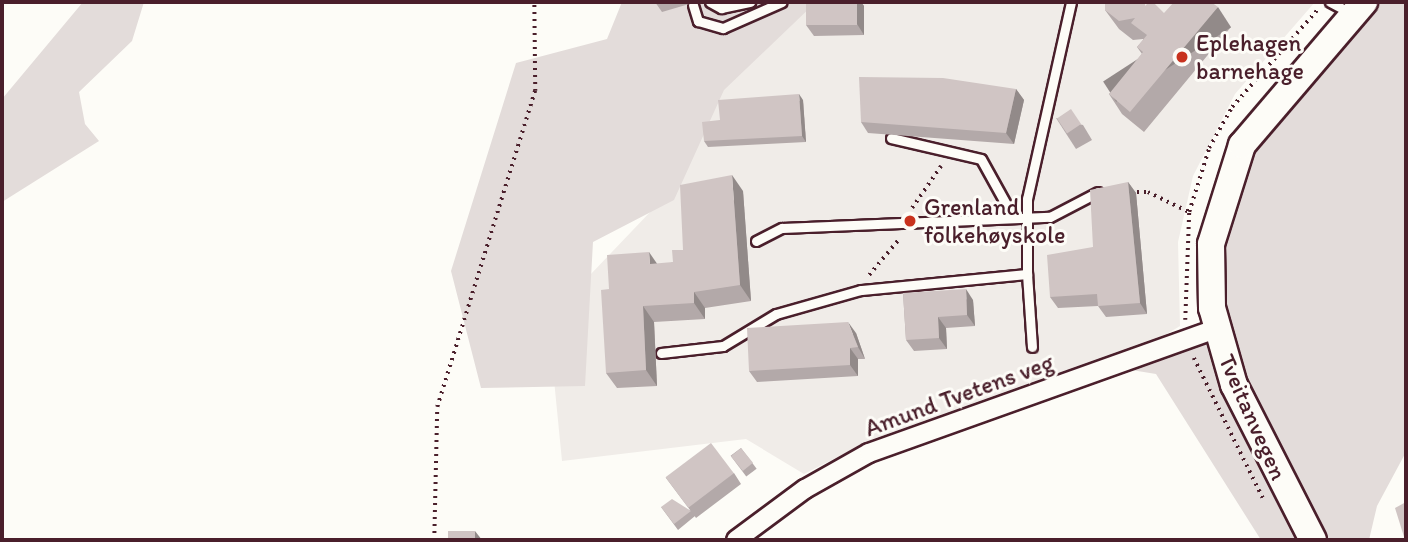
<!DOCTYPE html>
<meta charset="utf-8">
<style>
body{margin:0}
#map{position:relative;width:1408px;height:542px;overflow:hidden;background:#fdfcf7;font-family:Itim,sans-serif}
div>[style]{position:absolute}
.built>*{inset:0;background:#f0ece8}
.green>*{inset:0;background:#e3dcda}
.path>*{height:3.5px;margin-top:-1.75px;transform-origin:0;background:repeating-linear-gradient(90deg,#4a1f2b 0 2px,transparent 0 7px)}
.roads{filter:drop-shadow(2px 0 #4a1f2b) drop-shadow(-2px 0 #4a1f2b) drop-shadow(0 2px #4a1f2b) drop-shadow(0 -2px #4a1f2b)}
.service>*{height:9px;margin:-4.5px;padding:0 4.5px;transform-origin:4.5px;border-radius:4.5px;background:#fdfcf7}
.minor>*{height:18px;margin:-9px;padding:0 9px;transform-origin:9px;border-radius:9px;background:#fdfcf7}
.secondary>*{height:26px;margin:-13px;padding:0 13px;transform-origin:13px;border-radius:13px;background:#fdfcf7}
.wall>*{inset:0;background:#b3a9a9;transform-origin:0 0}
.shaded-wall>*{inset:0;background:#928a89;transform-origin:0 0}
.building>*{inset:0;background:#d0c5c4;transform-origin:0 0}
.dots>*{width:19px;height:19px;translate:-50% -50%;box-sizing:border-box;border:4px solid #fdfcf7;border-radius:50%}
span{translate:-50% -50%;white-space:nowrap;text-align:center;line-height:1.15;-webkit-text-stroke:6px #fdfcf7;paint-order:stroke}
.poi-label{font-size:24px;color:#4a1f2b}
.left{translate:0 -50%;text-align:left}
.street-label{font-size:24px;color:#4a1f2b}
.frame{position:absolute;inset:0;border:4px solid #4a1f2b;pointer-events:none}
</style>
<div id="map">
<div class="built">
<i style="clip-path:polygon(622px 2px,1315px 2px,1235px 94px,1193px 176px,1178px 242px,1180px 326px,1150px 344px,873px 439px,804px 474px,746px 439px,562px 461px,548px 319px,674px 187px,666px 101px)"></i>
</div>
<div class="green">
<i style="clip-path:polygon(83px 2px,144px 2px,132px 41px,79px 92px,85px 124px,99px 141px,2px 202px,2px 99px)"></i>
<i style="clip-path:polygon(622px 2px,816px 2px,724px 90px,674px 200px,593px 242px,585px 386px,481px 388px,451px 271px,516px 63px,607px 39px)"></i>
<i style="clip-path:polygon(1366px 2px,1406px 2px,1406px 452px,1377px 506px,1369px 540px,1261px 540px,1156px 374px,1113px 367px,1220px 335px,1214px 244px,1255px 130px)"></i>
</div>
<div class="path">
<i style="left:1130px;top:192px;width:18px"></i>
<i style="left:1148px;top:192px;width:46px;rotate:26deg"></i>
<i style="left:912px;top:208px;width:51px;rotate:-55.4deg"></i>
<i style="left:869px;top:275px;width:48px;rotate:-50deg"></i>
<i style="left:1185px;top:320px;width:108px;rotate:-87.9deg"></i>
<i style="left:1189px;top:212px;width:67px;rotate:-72.6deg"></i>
<i style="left:1209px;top:148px;width:47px;rotate:-60.7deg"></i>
<i style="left:1232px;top:107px;width:130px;rotate:-48.7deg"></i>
<i style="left:1194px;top:358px;width:156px;rotate:63.8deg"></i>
<i style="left:434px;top:540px;width:133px;rotate:-88.7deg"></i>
<i style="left:437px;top:407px;width:331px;rotate:-72.8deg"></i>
<i style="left:535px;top:91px;width:89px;rotate:-90.6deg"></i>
</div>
<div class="roads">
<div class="service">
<i style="left:710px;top:2px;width:13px;rotate:29deg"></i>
<i style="left:721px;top:8px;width:30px;rotate:-12deg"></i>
<i style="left:1330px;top:2px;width:24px;rotate:28deg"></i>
<i style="left:693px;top:5px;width:17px;rotate:73deg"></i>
<i style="left:698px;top:21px;width:26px;rotate:16deg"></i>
<i style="left:723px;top:28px;width:64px;rotate:-23.8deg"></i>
<i style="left:891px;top:138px;width:92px;rotate:13.1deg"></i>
<i style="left:981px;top:159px;width:64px;rotate:61deg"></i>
<i style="left:756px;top:241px;width:29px;rotate:-27deg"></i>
<i style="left:782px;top:228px;width:268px;rotate:-2.4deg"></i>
<i style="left:1050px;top:217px;width:54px;rotate:-27.5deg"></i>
<i style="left:1027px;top:274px;width:73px;rotate:86.1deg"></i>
<i style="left:661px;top:353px;width:62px;rotate:-6.4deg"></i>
<i style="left:723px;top:346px;width:62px;rotate:-31.1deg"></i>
<i style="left:776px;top:314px;width:88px;rotate:-15.8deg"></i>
<i style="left:861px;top:290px;width:167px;rotate:-5.5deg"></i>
<i style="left:1027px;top:274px;width:75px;rotate:-90deg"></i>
<i style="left:1027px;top:199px;width:202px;rotate:-77.4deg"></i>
</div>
<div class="minor">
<i style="left:736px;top:540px;width:86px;rotate:-36.5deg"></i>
<i style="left:805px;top:489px;width:73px;rotate:-29.4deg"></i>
<i style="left:869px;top:453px;width:368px;rotate:-19.7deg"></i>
</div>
<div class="secondary">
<i style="left:1313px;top:540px;width:174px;rotate:-117deg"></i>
<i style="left:1234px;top:385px;width:80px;rotate:-105.9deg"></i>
<i style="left:1212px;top:308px;width:64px;rotate:-90.9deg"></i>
<i style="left:1211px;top:244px;width:104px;rotate:-72.6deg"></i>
<i style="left:1242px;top:145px;width:188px;rotate:-49.5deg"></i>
</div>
</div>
<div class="wall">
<i style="clip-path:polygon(655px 2px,696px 2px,662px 12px)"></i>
<i style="clip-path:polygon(806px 2px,861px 2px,864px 6px,864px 35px,814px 36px,806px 25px)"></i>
<i style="clip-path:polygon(1105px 10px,1164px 13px,1231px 27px,1144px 132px,1122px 114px,1109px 94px,1142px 54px,1137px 47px,1143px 40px,1143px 39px,1133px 40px,1119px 29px)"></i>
<i style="clip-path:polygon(1016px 89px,1024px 100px,1014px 144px,868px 133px,861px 122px)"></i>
<i style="clip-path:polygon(803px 100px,806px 142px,708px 147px,704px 141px,720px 120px)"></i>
<i style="clip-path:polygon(1056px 118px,1083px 125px,1092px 140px,1076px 149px)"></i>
<i style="clip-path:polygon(1128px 182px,1136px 193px,1147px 314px,1106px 317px,1098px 306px,1058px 308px,1050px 297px,1093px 247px)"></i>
<i style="clip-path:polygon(743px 191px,751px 301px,705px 308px,705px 319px,654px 322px,657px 386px,617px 388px,606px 373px,609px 289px,673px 262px,683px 250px)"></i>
<i style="clip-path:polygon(903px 293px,973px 300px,975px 326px,946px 328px,947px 349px,914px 351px,906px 340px)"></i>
<i style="clip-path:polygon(856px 333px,865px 359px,858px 359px,858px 376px,757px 382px,749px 371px)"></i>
<i style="left:741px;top:448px;width:26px;height:13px;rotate:53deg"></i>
<i style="clip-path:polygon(734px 473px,741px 484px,696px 518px,694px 515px,695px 516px,678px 530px,661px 507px,690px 510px,666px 478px)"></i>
</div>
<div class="shaded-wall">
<i style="clip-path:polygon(857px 2px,861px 2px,864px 6px,864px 35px,857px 24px)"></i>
<i style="left:1218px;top:7px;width:24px;height:137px;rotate:57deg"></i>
<i style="clip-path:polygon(1016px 89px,1024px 100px,1014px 144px,1006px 133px)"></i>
<i style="clip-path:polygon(799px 94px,803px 100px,806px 142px,802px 136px)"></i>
<i style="clip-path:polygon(732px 175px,743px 191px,751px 301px,740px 285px)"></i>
<i style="clip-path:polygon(1128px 182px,1136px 193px,1147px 314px,1140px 303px)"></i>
<i style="clip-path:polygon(649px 252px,660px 268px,650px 264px)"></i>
<i style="clip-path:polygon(966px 289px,973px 300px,975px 326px,967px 315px)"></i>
<i style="clip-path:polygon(694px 292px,705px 308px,705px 319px,694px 303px)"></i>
<i style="clip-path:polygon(643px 306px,654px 322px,657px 386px,646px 370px)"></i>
<i style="clip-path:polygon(938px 317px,946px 328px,947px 349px,939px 338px)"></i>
<i style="clip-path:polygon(848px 322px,856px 333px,865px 359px,858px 347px)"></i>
<i style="clip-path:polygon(850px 348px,858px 359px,858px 376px,850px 365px)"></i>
<i style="clip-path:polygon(475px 531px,482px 540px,475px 540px)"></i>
</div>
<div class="building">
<i style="left:806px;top:2px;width:51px;height:23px"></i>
<i style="clip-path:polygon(1105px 2px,1145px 2px,1145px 6px,1149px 2px,1153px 2px,1164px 13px,1174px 2px,1211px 2px,1218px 7px,1130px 112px,1109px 94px,1143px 52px,1137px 47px,1147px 35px,1131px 23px,1135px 18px,1119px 21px,1105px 10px)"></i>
<i style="clip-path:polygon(859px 77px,943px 78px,1016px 89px,1006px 133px,861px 122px)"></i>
<i style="clip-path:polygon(799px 94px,802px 136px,704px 141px,702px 122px,720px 120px,718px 100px)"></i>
<i style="left:1071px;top:109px;width:18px;height:17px;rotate:56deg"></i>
<i style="clip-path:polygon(732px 175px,740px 285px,694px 292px,694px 303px,643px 306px,646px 370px,606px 373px,601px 290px,609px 289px,607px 255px,649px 252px,650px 264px,673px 262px,672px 250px,683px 250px,680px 185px)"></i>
<i style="clip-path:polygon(1128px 182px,1140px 303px,1098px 306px,1097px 294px,1050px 297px,1047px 255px,1093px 247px,1090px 190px)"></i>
<i style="clip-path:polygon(966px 289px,967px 315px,938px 317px,939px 338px,906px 340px,903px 293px)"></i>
<i style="clip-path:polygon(848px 322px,858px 347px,850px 348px,850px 365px,749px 371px,747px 328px)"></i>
<i style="left:711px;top:443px;width:38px;height:57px;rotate:53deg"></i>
<i style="left:741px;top:448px;width:19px;height:13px;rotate:51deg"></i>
<i style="clip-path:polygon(672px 499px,691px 511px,674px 524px,661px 507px)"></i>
<i style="clip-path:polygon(1406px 502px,1406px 540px,1405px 540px,1395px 508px)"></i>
<i style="left:475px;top:531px;width:9px;height:27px;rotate:90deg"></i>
</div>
<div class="dots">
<i style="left:1182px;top:57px;background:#c8321e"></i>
<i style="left:910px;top:221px;background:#c8321e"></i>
</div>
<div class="poi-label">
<span class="left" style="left:1196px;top:57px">Eplehagen<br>barnehage</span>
<span class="left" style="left:924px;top:221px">Grenland<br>folkehøyskole</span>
</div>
<div class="street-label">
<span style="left:959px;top:395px;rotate:-20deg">Amund Tvetens veg</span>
<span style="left:1253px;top:417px;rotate:66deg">Tveitanvegen</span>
</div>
<div class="frame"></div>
</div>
